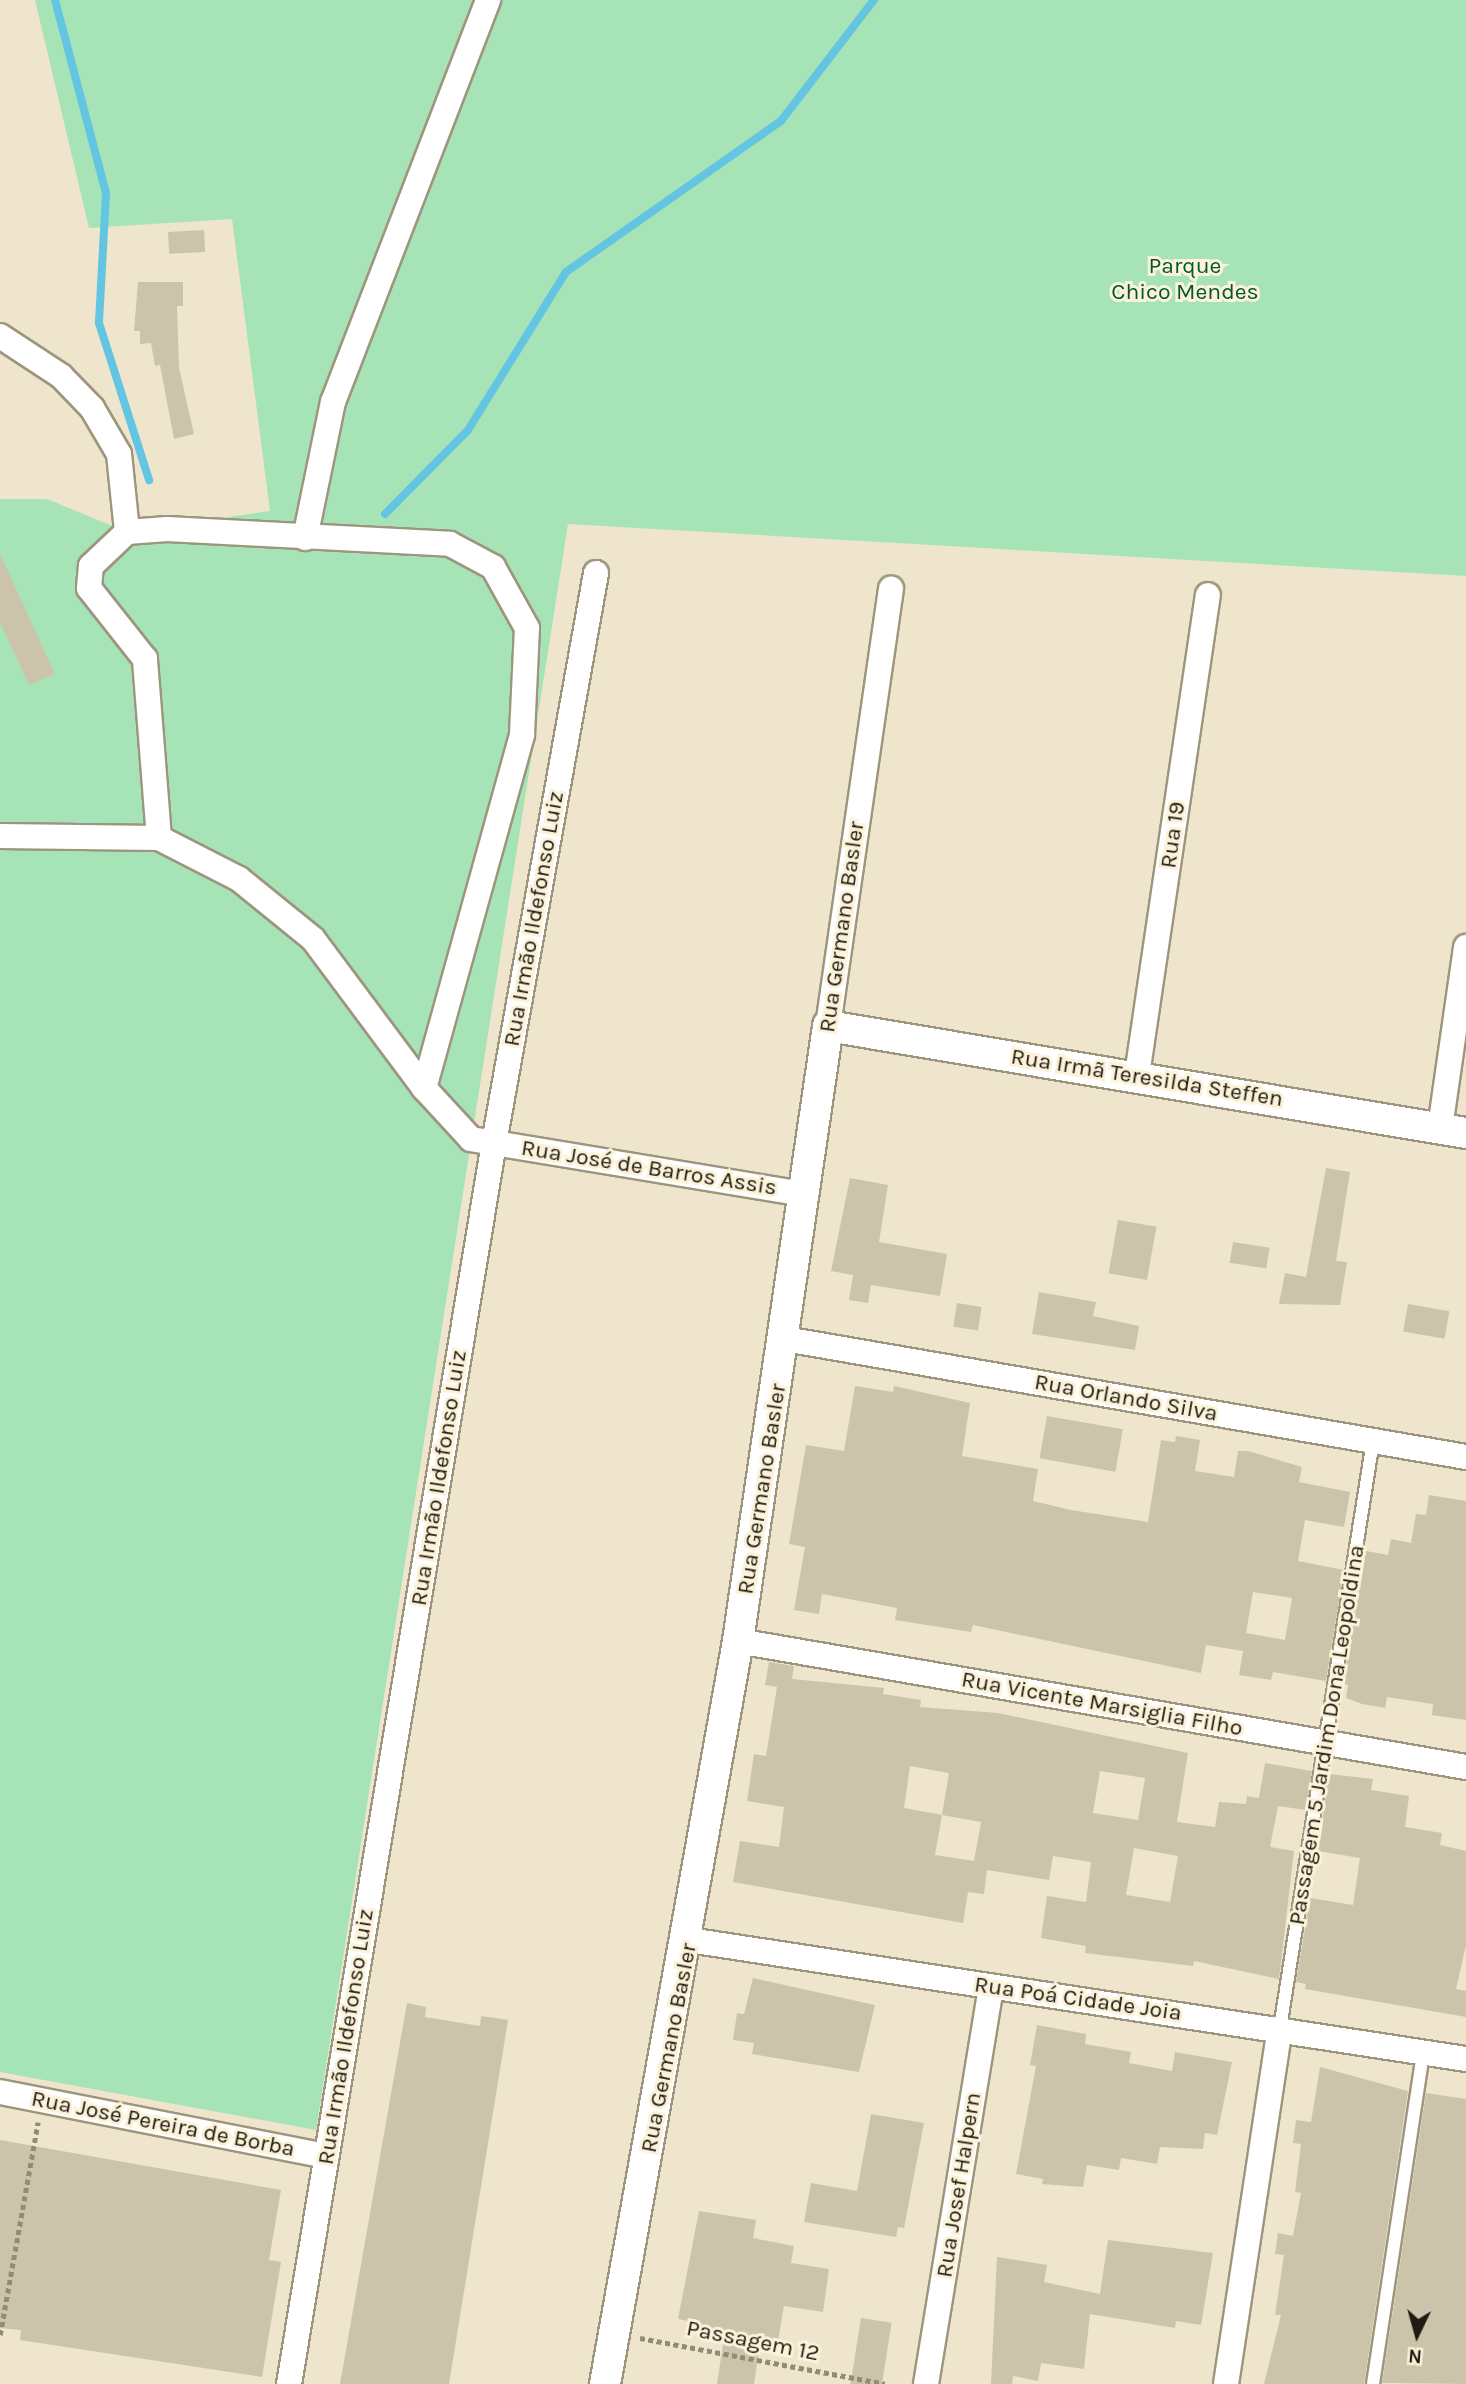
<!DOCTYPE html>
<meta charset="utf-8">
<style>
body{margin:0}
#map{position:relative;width:1466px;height:2384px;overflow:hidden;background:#eee5cc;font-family:Karla,sans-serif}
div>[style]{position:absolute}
.green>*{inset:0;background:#a6e4b7}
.stream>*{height:8px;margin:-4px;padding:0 4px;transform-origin:4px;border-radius:4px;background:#63c5e2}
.building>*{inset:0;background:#ccc3ab;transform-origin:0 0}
.path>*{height:4.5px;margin-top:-2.25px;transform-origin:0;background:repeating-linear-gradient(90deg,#918b79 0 5px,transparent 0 8.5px)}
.roads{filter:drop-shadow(2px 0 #9d957d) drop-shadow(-2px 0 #9d957d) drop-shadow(0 2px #9d957d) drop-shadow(0 -2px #9d957d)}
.service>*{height:12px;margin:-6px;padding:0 6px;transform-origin:6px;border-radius:6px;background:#fff}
.minor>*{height:24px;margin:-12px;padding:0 12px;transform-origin:12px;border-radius:12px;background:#fff}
.tertiary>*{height:30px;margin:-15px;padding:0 15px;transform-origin:15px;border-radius:15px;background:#fff}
span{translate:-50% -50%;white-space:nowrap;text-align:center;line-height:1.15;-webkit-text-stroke:6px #fbf2d9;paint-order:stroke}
.park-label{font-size:23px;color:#01582b}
.street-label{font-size:23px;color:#1f1b12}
.north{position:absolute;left:1382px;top:2300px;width:70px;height:70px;-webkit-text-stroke:5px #fbf2d9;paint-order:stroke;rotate:185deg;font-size:19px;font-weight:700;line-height:28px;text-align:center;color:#1f1b12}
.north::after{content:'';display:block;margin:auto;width:24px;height:32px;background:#1f1b12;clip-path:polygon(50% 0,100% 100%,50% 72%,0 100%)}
</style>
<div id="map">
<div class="green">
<i style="clip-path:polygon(35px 0,1466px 0,1466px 576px,568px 524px,316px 2130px,0 2072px,0 499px,47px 499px,127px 532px,270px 511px,232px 219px,89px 228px)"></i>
</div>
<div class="stream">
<i style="left:55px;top:0;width:200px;rotate:75.2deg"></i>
<i style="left:106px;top:193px;width:130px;rotate:93.1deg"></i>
<i style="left:99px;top:323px;width:165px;rotate:72.3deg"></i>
<i style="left:385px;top:514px;width:118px;rotate:-45.3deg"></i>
<i style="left:468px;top:430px;width:186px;rotate:-58.2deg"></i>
<i style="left:566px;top:272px;width:263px;rotate:-35.1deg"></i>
<i style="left:781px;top:121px;width:153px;rotate:-52.5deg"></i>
</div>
<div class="building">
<i style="left:204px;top:230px;width:22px;height:36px;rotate:87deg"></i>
<i style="clip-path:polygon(138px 282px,183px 282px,183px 306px,177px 306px,179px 368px,194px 434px,174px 439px,160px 365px,155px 366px,151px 343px,140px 344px,140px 331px,134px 331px)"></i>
<i style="clip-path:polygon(0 554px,55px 674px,29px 685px,0 622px)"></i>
<i style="clip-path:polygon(1326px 1168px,1350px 1172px,1336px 1261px,1347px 1262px,1340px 1305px,1279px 1304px,1285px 1273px,1306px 1277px)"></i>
<i style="clip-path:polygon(850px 1178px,888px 1185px,879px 1242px,947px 1254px,940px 1296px,871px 1285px,868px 1303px,849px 1300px,853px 1275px,831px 1271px)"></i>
<i style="left:1118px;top:1220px;width:39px;height:54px;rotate:10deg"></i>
<i style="left:1233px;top:1242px;width:37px;height:21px;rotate:9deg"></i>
<i style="clip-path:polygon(1039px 1292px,1096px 1302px,1093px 1316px,1139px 1326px,1135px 1350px,1032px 1334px)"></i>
<i style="left:957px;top:1303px;width:25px;height:24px;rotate:9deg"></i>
<i style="left:1408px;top:1304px;width:42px;height:28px;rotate:10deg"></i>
<i style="clip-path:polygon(evenodd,855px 1386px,893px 1392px,894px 1386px,970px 1403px,962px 1456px,1038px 1469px,1033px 1501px,1071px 1510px,1148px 1522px,1161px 1440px,1175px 1442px,1176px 1436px,1200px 1440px,1195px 1471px,1234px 1477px,1238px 1451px,1248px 1451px,1302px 1467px,1299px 1482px,1350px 1492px,1344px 1527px,1305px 1520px,1298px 1561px,1344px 1570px,1326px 1681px,1273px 1672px,1271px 1680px,1239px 1675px,1245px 1639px,1243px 1651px,1206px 1645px,1201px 1673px,973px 1625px,971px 1632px,895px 1620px,897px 1608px,822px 1594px,819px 1614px,794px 1610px,805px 1547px,789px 1544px,806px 1445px,844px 1451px,855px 1386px,1253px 1592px,1292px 1598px,1285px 1640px,1246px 1633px,1253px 1592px)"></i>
<i style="left:1047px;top:1416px;width:77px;height:43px;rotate:10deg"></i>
<i style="clip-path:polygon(1429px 1495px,1466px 1501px,1466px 1720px,1432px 1715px,1433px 1704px,1387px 1697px,1385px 1708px,1362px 1704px,1346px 1698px,1348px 1685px,1343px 1684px,1366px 1551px,1388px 1555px,1391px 1539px,1411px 1543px,1416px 1514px,1426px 1515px)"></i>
<i style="clip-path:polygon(evenodd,769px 1662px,794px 1666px,792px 1679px,884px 1688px,883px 1694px,921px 1700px,920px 1707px,998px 1713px,1188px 1753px,1177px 1822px,1215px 1827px,1219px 1802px,1246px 1804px,1247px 1796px,1259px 1798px,1265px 1763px,1312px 1771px,1306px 1810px,1278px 1806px,1270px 1847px,1294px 1851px,1279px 1979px,1194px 1961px,1193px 1966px,1085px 1953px,1086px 1946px,1041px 1938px,1047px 1896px,1086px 1902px,1091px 1862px,1053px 1856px,1049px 1880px,987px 1870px,984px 1894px,968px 1892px,963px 1923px,733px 1882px,740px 1841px,779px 1847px,784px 1807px,747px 1801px,754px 1754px,766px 1756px,777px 1687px,765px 1685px,769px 1662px,910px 1766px,949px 1773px,942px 1815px,904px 1808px,910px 1766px,769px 1662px,1100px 1771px,1145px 1778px,1138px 1820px,1093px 1813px,1100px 1771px,769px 1662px,942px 1815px,981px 1822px,974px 1861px,935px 1855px,942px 1815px,769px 1662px,1134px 1848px,1178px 1856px,1170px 1902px,1126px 1895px,1134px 1848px)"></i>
<i style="clip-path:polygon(1329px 1774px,1373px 1779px,1371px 1790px,1409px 1796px,1405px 1827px,1442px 1833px,1440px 1845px,1466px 1851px,1466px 1945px,1456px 1989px,1466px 1991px,1466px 2017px,1305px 1989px,1306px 1984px,1296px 1982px,1310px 1898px,1353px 1905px,1360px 1858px,1318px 1851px)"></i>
<i style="clip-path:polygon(753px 1978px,875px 2005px,859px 2072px,752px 2054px,754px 2043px,733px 2040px,737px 2013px,744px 2014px)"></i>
<i style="clip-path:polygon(407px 2003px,426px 2007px,425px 2017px,480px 2026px,481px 2016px,508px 2020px,449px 2384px,340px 2384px)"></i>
<i style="clip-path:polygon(1037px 2025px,1086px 2034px,1085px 2044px,1131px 2052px,1129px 2063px,1172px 2071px,1175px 2052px,1232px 2062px,1217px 2135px,1205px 2133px,1203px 2149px,1160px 2147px,1157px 2164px,1121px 2158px,1119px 2170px,1087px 2165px,1083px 2187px,1042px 2184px,1043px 2179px,1016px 2174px,1036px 2066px,1030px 2065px)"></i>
<i style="clip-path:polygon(1320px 2067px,1408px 2091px,1364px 2384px,1264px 2384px,1281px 2315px,1275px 2315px,1284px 2255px,1275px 2254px,1278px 2233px,1293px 2236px,1301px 2193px,1295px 2192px,1301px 2144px,1293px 2143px,1296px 2120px,1311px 2122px)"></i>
<i style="clip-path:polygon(1426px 2093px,1466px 2099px,1466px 2384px,1382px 2383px)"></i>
<i style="clip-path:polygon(871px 2114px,924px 2123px,904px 2228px,898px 2227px,896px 2237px,804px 2222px,811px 2183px,857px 2191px)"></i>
<i style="clip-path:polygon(0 2140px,281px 2190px,269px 2260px,281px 2262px,262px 2377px,20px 2340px,21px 2330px,0 2328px)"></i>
<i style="clip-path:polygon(699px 2211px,756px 2220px,753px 2238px,794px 2246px,791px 2263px,829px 2269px,823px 2312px,784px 2306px,777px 2347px,760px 2344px,754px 2384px,717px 2384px,724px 2338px,697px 2333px,699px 2323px,678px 2319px)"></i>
<i style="clip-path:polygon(1108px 2240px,1213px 2253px,1201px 2325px,1176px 2321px,1175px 2328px,1090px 2314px,1084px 2369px,1041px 2363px,1038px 2381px,1013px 2376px,1012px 2384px,991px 2384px,997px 2257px,1047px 2265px,1044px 2282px,1100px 2294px)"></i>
<i style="left:861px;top:2318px;width:31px;height:67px;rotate:9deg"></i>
</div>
<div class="path">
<i style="left:0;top:2335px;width:216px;rotate:-79.9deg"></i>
<i style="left:640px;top:2338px;width:249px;rotate:10.6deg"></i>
</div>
<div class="roads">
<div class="service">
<i style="left:1280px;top:2028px;width:594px;rotate:-81deg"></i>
<i style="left:1373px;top:2384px;width:336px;rotate:-81.4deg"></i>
</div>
<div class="minor">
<i style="left:0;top:336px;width:73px;rotate:33.3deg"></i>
<i style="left:61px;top:376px;width:45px;rotate:45.9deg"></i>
<i style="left:92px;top:408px;width:53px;rotate:59.6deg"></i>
<i style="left:119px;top:454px;width:78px;rotate:84.1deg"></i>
<i style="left:305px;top:538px;width:139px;rotate:-78.4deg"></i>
<i style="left:333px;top:402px;width:431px;rotate:-68.9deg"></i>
<i style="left:0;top:836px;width:159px;rotate:0.7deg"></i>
<i style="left:159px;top:838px;width:90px;rotate:27.1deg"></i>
<i style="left:239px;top:879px;width:95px;rotate:39deg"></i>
<i style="left:313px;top:939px;width:186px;rotate:53.3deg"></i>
<i style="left:424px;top:1088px;width:69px;rotate:47.3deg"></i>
<i style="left:471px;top:1139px;width:337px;rotate:9.4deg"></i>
<i style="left:159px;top:838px;width:180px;rotate:-94.5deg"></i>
<i style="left:145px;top:659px;width:90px;rotate:-128.3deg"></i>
<i style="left:89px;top:588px;width:22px;rotate:-85deg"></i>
<i style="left:91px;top:566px;width:50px;rotate:-43.4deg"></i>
<i style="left:127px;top:532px;width:40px;rotate:-4.3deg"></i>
<i style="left:167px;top:529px;width:283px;rotate:3deg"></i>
<i style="left:450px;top:544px;width:49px;rotate:28.1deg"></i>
<i style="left:493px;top:567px;width:70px;rotate:60.9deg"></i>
<i style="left:527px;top:628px;width:107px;rotate:92.7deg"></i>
<i style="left:522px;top:735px;width:366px;rotate:105.5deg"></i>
<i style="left:828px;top:1026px;width:442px;rotate:-81.8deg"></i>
<i style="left:1137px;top:1075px;width:485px;rotate:-81.6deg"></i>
<i style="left:1440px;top:1128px;width:183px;rotate:-81.8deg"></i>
<i style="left:785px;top:1339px;width:691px;rotate:9.83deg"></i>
<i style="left:738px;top:1641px;width:739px;rotate:9.82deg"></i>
<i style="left:689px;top:1940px;width:786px;rotate:8.71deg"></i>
<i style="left:0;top:2092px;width:332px;rotate:11.1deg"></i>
<i style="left:289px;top:2384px;width:1258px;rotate:-80.62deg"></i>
<i style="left:494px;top:1143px;width:579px;rotate:-79.85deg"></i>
<i style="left:926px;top:2384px;width:403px;rotate:-80.7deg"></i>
<i style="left:1226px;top:2384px;width:360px;rotate:-81.4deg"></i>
</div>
<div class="tertiary">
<i style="left:605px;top:2384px;width:755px;rotate:-79.85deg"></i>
<i style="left:738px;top:1641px;width:622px;rotate:-81.67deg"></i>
<i style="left:828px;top:1026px;width:647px;rotate:9.52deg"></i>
</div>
</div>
<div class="park-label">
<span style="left:1185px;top:279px">Parque<br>Chico Mendes</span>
</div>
<div class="street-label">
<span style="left:1173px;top:835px;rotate:-82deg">Rua 19</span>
<span style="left:534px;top:919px;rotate:-80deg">Rua Irmão Ildefonso Luiz</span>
<span style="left:842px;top:927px;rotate:-82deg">Rua Germano Basler</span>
<span style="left:1147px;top:1078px;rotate:9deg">Rua Irmã Teresilda Steffen</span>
<span style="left:649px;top:1168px;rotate:9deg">Rua José de Barros Assis</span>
<span style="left:1126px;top:1398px;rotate:10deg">Rua Orlando Silva</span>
<span style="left:439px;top:1478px;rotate:-81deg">Rua Irmão Ildefonso Luiz</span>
<span style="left:762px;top:1489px;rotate:-81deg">Rua Germano Basler</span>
<span style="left:1102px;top:1704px;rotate:10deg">Rua Vicente Marsiglia Filho</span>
<span style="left:1327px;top:1735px;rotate:-81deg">Passagem 5 Jardim Dona Leopoldina</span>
<span style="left:1078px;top:1999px;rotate:8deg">Rua Poá Cidade Joia</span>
<span style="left:346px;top:2037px;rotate:-81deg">Rua Irmão Ildefonso Luiz</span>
<span style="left:669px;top:2048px;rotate:-79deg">Rua Germano Basler</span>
<span style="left:163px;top:2124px;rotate:11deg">Rua José Pereira de Borba</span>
<span style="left:959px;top:2185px;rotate:-81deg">Rua Josef Halpern</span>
<span style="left:753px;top:2341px;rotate:11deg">Passagem 12</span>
</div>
<div class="north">N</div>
</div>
